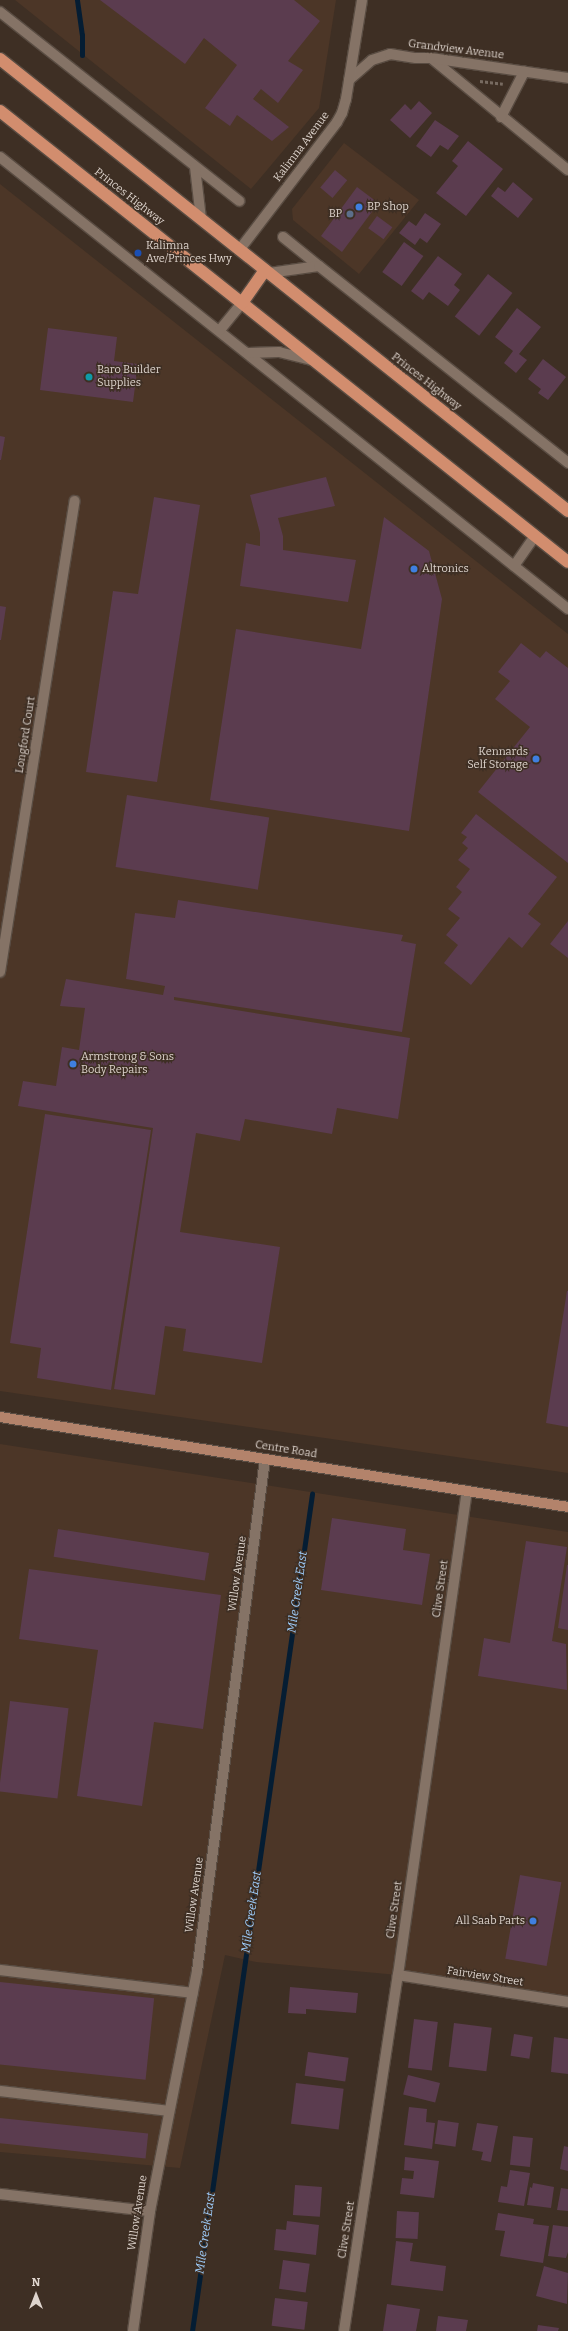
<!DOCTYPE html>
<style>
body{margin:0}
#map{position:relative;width:568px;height:2331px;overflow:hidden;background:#3e2f24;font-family:Bitter,serif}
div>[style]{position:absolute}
.built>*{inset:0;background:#4c3627}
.stream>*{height:5px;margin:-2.5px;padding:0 2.5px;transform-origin:2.5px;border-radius:2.5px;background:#051d33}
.building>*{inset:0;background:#5b3c4f;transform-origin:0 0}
.path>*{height:2.5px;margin-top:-1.25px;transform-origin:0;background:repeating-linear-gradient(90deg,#776a60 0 3px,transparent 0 5px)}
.roads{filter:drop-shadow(1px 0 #594c42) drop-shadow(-1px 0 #594c42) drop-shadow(0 1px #594c42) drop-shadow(0 -1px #594c42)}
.minor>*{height:10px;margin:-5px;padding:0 5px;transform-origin:5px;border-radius:5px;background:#857366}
.major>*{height:10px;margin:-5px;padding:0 5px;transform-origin:5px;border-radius:5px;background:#b3836b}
.highway>*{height:12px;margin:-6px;padding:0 6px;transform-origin:6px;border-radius:6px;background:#d28d6e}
.dots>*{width:11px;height:11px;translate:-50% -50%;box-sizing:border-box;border:2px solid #3e2f24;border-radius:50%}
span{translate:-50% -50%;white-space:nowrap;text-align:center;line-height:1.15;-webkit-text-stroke:3px #3e2f24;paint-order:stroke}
.street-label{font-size:11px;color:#ded4cd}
.poi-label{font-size:11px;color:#ded4cd}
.left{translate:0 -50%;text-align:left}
.right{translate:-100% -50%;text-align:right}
.water-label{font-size:12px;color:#9fcefd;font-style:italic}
.north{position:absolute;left:16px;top:2275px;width:40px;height:40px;-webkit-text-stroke:3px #3e2f24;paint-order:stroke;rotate:0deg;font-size:11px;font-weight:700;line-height:16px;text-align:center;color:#ded4cd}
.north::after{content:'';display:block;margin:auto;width:14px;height:18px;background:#ded4cd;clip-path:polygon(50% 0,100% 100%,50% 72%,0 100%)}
</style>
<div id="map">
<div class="built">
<i style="clip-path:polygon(15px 0,336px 0,319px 108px,251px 189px)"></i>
<i style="clip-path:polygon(344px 143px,419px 200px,359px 274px,293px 220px,292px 209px)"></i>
<i style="clip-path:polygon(0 184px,568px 634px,568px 1473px,0 1391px)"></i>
<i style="clip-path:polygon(0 1444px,568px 1532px,568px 1997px,398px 1975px,256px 1962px,225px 1955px,180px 2168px,0 2152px)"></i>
</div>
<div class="stream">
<i style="left:77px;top:0;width:35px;rotate:82deg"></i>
<i style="left:82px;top:35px;width:20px;rotate:90deg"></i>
<i style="left:192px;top:2331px;width:846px;rotate:-81.84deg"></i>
</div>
<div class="building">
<i style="clip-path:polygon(100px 0,294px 0,320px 21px,288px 61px,303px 70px,278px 103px,261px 89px,253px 99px,289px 127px,272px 141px,237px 115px,230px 126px,205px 108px,237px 65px,204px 38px,185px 64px)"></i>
<i style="clip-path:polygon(419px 101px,432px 113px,410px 138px,390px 120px,405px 104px,411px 110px)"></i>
<i style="clip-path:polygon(435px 120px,459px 136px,448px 150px,440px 145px,431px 157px,416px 146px)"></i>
<i style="clip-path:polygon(468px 141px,503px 169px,466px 216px,436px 193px,458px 166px,452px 161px)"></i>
<i style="left:335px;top:170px;width:16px;height:23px;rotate:40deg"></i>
<i style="clip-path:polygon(513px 182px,533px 199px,518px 218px,491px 196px,498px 187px,505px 192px)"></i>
<i style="clip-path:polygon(357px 187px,377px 202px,377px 205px,342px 252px,321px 236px)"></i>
<i style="clip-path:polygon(425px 213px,441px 224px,427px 243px,420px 238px,415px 245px,399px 233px,409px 221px,416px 226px)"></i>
<i style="left:377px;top:216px;width:19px;height:15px;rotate:36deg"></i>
<i style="left:404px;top:242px;width:24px;height:37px;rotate:36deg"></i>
<i style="clip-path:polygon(438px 256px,462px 274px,454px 285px,460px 290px,448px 306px,429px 292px,423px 300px,411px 291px)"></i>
<i style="left:488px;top:274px;width:31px;height:54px;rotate:38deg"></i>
<i style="clip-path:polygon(517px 308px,541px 327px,519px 354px,527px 360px,516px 373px,504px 363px,513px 351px,495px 337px)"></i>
<i style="clip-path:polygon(48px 328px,117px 337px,114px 361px,138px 364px,133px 402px,40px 390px)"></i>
<i style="clip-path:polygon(543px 359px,566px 377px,548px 400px,538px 393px,541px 389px,528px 379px)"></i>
<i style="clip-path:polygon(0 436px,5px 437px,1px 460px,0 460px)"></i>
<i style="clip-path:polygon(326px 477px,335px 506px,278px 518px,283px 536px,283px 550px,356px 560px,348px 602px,240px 586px,246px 543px,260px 546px,260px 533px,250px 495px)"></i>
<i style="clip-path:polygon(154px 497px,200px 505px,157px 782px,86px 772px,113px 591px,138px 594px)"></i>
<i style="clip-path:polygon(384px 517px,429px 551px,442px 599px,409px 831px,210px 800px,236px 629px,361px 649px)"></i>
<i style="clip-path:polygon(0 606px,6px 607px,1px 640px,0 640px)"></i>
<i style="clip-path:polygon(521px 643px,540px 658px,546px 651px,568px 668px,568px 863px,478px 792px,530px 727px,495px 699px,510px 681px,498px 672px)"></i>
<i style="left:127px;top:795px;width:144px;height:73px;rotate:9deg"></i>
<i style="clip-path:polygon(476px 814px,557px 877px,528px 914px,541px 924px,522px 948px,509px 937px,471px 985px,444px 963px,458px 945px,446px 935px,460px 918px,448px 909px,462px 892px,456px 887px,470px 869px,458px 860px,468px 848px,462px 843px,467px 837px,461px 833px)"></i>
<i style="clip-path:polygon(178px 900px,403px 935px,401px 941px,416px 944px,402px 1032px,174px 997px,174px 1000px,410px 1038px,398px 1119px,337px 1108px,332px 1134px,245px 1119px,240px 1141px,196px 1133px,180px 1232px,280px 1247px,262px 1363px,183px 1351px,186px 1329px,165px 1326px,155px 1395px,114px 1389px,153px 1128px,18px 1106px,23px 1081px,56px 1086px,62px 1047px,79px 1050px,85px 1008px,60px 1006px,66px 979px,163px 995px,165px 986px,126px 979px,135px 913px,175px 918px)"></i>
<i style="clip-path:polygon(568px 921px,568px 958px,550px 944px)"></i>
<i style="clip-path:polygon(45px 1114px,151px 1130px,111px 1390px,37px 1378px,41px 1348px,10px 1343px)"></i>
<i style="clip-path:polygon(567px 1291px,568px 1291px,568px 1427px,546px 1423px)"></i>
<i style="clip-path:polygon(332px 1518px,406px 1529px,403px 1550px,430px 1554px,422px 1605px,321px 1590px)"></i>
<i style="left:58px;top:1529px;width:153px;height:28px;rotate:9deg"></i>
<i style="clip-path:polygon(526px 1541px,567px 1547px,552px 1641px,566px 1644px,567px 1690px,478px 1676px,484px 1638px,510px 1643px)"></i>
<i style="clip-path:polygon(567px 1565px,568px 1565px,568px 1630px,558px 1628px)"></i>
<i style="clip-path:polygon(29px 1569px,221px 1595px,203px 1729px,154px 1722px,142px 1806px,77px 1796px,98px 1650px,19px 1639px)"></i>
<i style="left:10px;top:1701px;width:59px;height:91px;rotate:7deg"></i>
<i style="left:520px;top:1875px;width:42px;height:85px;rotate:10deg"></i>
<i style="left:0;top:1982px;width:155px;height:82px;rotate:6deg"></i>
<i style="clip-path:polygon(290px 1987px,358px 1993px,356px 2013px,306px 2009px,306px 2014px,288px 2013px)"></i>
<i style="left:414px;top:2019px;width:24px;height:49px;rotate:7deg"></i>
<i style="left:454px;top:2023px;width:38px;height:44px;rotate:7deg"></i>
<i style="left:514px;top:2034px;width:19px;height:22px;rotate:9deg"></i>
<i style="clip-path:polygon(554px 2037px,568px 2039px,568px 2074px,551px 2072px)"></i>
<i style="left:308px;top:2052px;width:41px;height:24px;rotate:8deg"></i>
<i style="left:408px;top:2075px;width:33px;height:20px;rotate:14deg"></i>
<i style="left:296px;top:2083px;width:48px;height:41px;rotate:7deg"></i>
<i style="clip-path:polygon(409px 2107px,427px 2109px,426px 2122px,435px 2123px,432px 2149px,404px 2145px)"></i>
<i style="left:0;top:2118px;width:149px;height:25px;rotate:6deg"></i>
<i style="left:438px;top:2120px;width:21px;height:24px;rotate:8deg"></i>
<i style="clip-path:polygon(477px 2123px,498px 2126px,491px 2162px,481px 2160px,483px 2152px,472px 2150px)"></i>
<i style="left:513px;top:2136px;width:20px;height:29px;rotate:6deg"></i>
<i style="clip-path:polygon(564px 2146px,568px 2147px,568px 2171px,560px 2169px)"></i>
<i style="clip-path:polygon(405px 2157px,439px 2161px,434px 2198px,400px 2194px,402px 2178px,413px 2179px,414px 2171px,404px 2170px)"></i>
<i style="clip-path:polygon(510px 2170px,530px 2173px,524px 2206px,498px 2202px,501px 2186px,507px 2187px)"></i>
<i style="clip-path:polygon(533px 2183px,554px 2187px,551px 2208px,527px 2205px,530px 2187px,532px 2188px)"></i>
<i style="left:295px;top:2185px;width:27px;height:30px;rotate:4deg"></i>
<i style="clip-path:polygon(561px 2188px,568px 2189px,568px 2211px,557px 2210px)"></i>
<i style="left:397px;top:2211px;width:22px;height:27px;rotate:3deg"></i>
<i style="clip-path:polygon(498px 2213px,534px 2219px,533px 2224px,549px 2226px,543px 2263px,500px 2256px,505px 2231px,495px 2230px)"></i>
<i style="clip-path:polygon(287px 2221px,319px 2225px,316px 2255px,274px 2250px,276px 2229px,286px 2230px)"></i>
<i style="clip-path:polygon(553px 2225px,568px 2227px,568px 2252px,566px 2258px,548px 2256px)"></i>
<i style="clip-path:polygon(396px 2241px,413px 2243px,410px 2261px,446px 2266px,443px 2291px,391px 2285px)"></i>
<i style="left:283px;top:2260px;width:27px;height:29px;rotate:8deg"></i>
<i style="clip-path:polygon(544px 2266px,568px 2273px,567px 2304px,536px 2296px)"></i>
<i style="left:275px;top:2298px;width:33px;height:28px;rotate:7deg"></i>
<i style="clip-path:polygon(387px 2304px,420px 2309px,416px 2331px,383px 2331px)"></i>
<i style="clip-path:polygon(438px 2316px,468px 2320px,466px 2331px,436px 2331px)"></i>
<i style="clip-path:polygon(538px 2325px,559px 2328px,558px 2331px,537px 2331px)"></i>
</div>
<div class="path">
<i style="left:480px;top:81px;width:23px;rotate:7deg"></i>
</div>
<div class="roads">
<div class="minor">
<i style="left:0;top:12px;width:305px;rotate:38.3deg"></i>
<i style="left:431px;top:58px;width:177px;rotate:39.3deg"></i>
<i style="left:349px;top:80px;width:30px;rotate:-41deg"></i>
<i style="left:372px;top:60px;width:19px;rotate:-18deg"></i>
<i style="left:390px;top:54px;width:26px;rotate:9deg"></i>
<i style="left:416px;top:58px;width:15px"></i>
<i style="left:431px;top:58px;width:138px;rotate:8.3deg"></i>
<i style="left:501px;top:117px;width:51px;rotate:-62.9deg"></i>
<i style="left:0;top:157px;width:726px;rotate:38.51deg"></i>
<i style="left:195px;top:167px;width:52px;rotate:83.4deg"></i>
<i style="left:283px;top:237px;width:46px;rotate:38.9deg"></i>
<i style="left:240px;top:249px;width:160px;rotate:-52.6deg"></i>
<i style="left:337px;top:122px;width:10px;rotate:-61deg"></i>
<i style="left:342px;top:113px;width:15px;rotate:-74deg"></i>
<i style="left:346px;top:99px;width:100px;rotate:-80.8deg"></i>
<i style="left:269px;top:273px;width:50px;rotate:-8deg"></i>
<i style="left:319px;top:266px;width:318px;rotate:38.3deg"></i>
<i style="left:220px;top:330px;width:35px;rotate:-51deg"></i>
<i style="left:248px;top:353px;width:31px;rotate:-2deg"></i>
<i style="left:279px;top:352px;width:33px;rotate:14deg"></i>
<i style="left:514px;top:566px;width:37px;rotate:-55deg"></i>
<i style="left:0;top:972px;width:477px;rotate:-81deg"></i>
<i style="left:0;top:1970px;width:194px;rotate:6.8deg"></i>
<i style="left:398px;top:1975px;width:172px;rotate:9deg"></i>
<i style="left:0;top:2091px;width:170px;rotate:6.7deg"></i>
<i style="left:0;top:2194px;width:151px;rotate:6.5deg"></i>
<i style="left:133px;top:2331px;width:121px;rotate:-81.9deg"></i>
<i style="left:150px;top:2211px;width:245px;rotate:-78.9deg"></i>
<i style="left:197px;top:1971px;width:516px;rotate:-82.43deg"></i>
<i style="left:344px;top:2331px;width:360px;rotate:-81.4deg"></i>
<i style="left:398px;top:1975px;width:489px;rotate:-81.9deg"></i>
</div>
<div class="major">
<i style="left:0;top:1417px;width:575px;rotate:9deg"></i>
</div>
<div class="highway">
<i style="left:0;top:59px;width:726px;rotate:38.51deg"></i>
<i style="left:0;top:111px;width:725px;rotate:38.45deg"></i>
<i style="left:242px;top:303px;width:40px;rotate:-55.1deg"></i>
</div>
</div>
<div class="dots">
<i style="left:359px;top:207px;background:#3f7fe0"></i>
<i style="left:350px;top:214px;background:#5c6f8a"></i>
<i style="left:138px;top:253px;background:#1a4fb4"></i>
<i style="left:89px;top:377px;background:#0f9aa8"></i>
<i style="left:414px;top:569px;background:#3f7fe0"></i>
<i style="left:536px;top:759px;background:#3f7fe0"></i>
<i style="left:73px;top:1064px;background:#3f7fe0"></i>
<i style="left:533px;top:1921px;background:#3f7fe0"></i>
</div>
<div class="street-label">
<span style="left:456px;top:50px;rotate:7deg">Grandview Avenue</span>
<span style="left:302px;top:147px;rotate:-53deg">Kalimna Avenue</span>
<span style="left:129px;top:197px;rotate:38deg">Princes Highway</span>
<span style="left:426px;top:382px;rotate:38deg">Princes Highway</span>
<span style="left:26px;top:735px;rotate:-81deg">Longford Court</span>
<span style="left:286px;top:1450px;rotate:9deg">Centre Road</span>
<span style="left:238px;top:1574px;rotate:-82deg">Willow Avenue</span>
<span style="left:441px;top:1589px;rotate:-82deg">Clive Street</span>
<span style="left:195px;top:1895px;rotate:-82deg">Willow Avenue</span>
<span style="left:395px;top:1910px;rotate:-82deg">Clive Street</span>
<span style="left:485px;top:1977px;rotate:9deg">Fairview Street</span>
<span style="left:138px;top:2213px;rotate:-81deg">Willow Avenue</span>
<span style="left:347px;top:2230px;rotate:-81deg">Clive Street</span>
</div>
<div class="poi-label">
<span class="left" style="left:367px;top:207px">BP Shop</span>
<span class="right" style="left:342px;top:214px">BP</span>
<span class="left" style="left:146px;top:253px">Kalimna<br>Ave/Princes Hwy</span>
<span class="left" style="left:97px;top:377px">Baro Builder<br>Supplies</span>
<span class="left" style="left:422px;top:569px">Altronics</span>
<span class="right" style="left:528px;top:759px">Kennards<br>Self Storage</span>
<span class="left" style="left:81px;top:1064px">Armstrong &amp; Sons<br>Body Repairs</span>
<span class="right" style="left:525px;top:1921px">All Saab Parts</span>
</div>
<div class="water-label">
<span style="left:298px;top:1592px;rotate:-82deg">Mile Creek East</span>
<span style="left:252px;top:1912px;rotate:-82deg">Mile Creek East</span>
<span style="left:206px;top:2233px;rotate:-82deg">Mile Creek East</span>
</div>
<div class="north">N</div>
</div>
